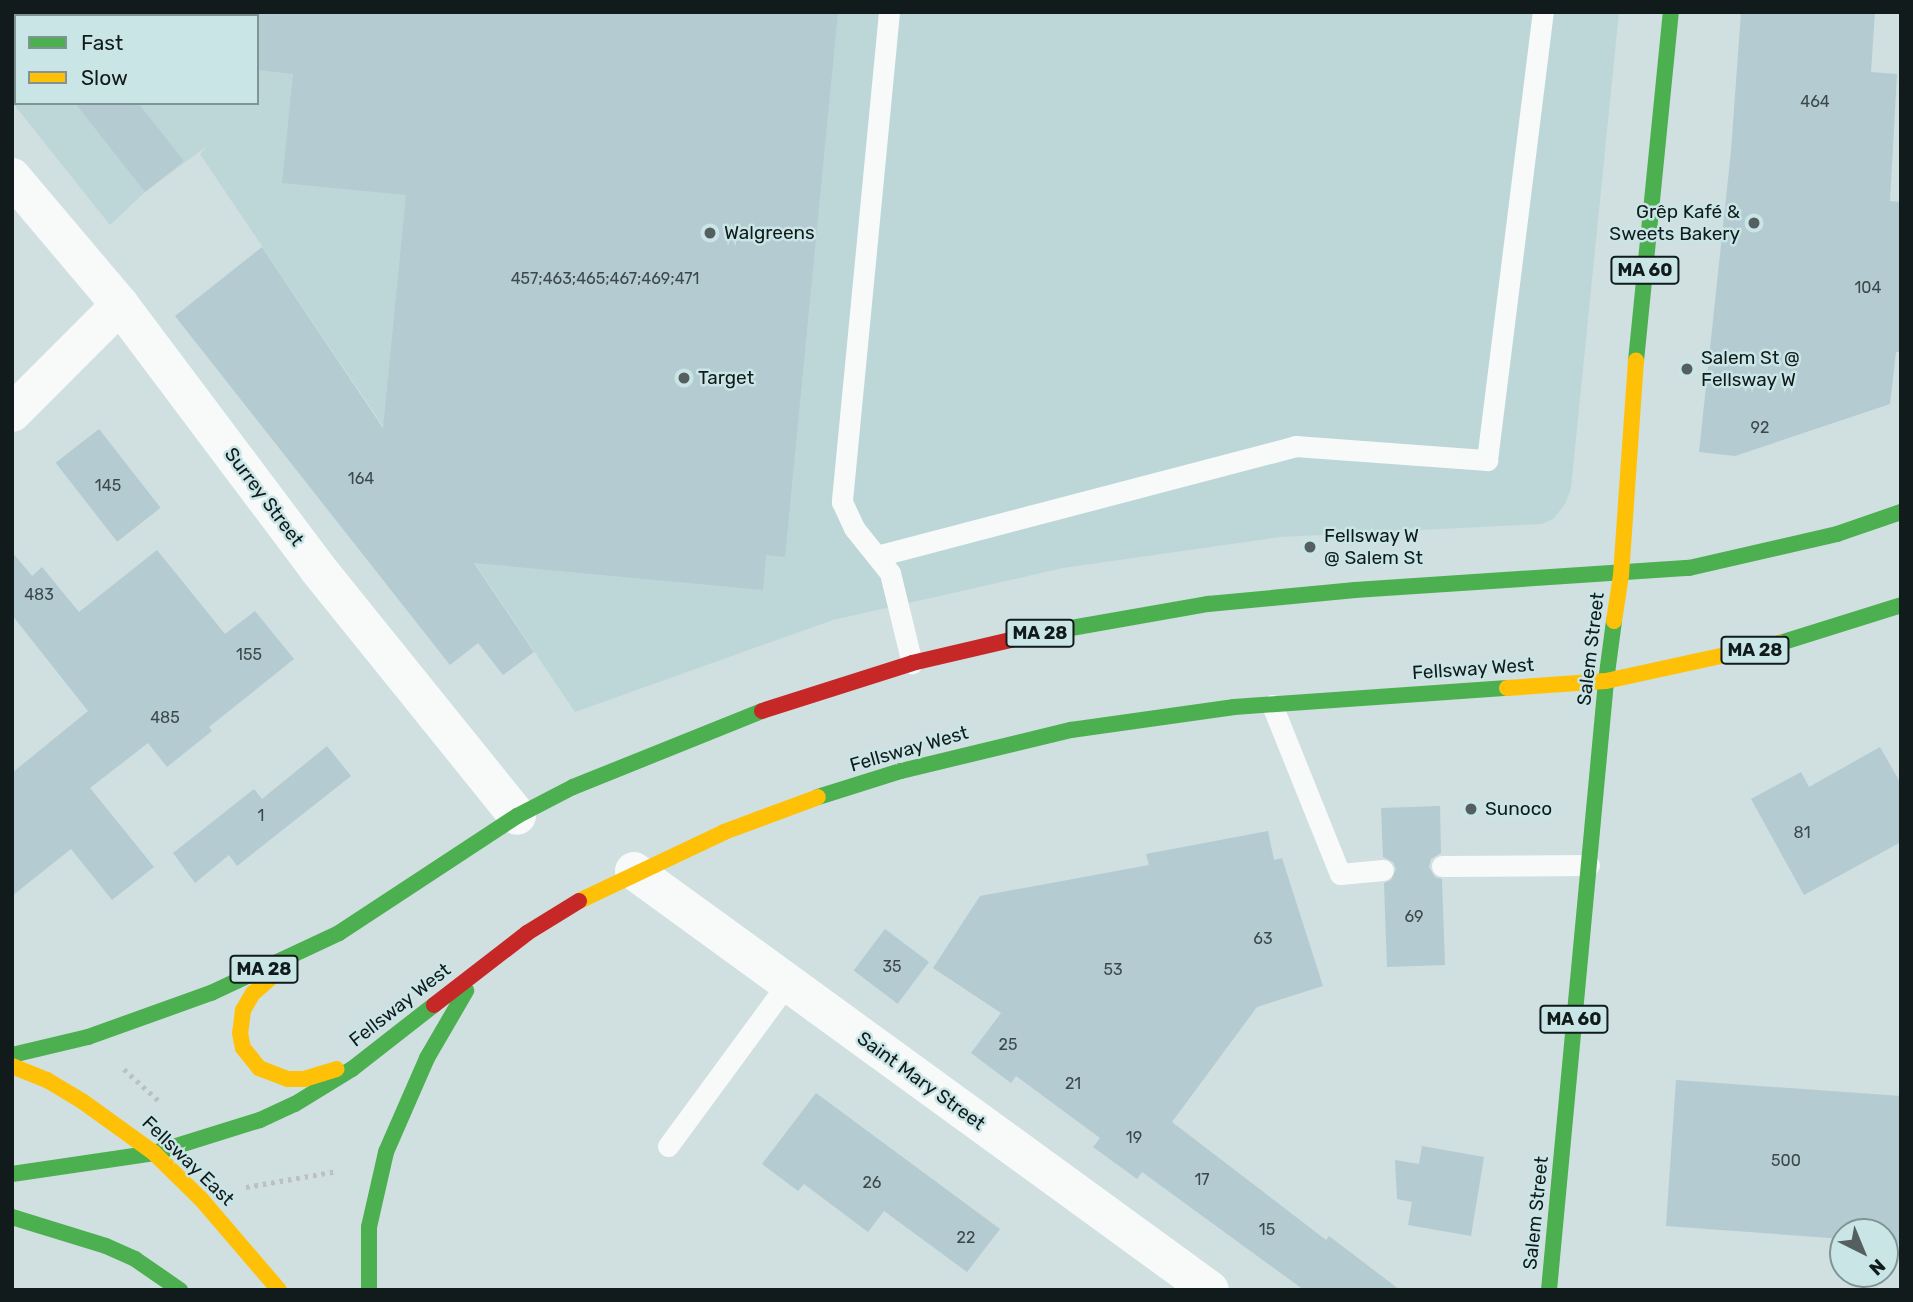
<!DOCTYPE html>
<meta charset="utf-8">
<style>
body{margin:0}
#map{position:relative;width:1913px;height:1302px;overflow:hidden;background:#d0dfe0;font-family:Rubik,sans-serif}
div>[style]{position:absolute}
.built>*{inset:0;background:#bdd7d8}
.building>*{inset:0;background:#b4cbd2;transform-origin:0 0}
.path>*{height:4.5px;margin-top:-2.25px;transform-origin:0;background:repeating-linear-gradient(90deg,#bbc0c0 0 3.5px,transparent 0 8.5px)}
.lane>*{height:21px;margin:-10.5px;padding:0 10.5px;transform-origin:10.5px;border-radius:10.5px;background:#f8fafa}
.street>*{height:38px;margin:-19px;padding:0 19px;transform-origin:19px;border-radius:19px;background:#f8fafa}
.fast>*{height:16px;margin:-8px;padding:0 8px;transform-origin:8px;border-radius:8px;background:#4caf50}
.slow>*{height:16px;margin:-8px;padding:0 8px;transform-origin:8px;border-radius:8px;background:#ffc107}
.jam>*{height:16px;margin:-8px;padding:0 8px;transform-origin:8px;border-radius:8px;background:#c62828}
.dots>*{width:19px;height:19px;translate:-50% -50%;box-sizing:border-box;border:4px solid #cae5e6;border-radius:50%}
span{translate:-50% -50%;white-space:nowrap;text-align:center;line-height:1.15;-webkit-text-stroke:5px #cae5e6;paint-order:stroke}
.number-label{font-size:16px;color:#3c494b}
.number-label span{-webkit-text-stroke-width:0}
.shield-label span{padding:2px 5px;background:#cae5e6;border:2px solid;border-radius:5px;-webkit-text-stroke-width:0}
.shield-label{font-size:18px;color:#111b1b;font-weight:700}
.poi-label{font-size:19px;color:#111b1b}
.right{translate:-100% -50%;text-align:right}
.left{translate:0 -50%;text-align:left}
.street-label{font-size:19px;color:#111b1b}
.frame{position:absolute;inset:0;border:14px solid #111b1b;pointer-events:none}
.legend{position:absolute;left:14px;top:14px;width:245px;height:91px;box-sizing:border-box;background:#cae5e6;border:2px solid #809495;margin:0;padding:9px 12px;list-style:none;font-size:21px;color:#111b1b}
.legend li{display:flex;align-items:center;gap:14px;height:35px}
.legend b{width:35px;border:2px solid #809495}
.north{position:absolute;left:1829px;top:1218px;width:70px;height:70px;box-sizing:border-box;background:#cae5e6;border:2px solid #809495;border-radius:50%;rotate:137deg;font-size:19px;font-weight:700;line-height:28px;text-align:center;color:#111b1b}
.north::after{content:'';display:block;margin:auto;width:24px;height:32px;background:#546060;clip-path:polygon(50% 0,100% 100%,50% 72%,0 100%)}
</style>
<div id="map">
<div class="built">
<i style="clip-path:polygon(evenodd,12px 12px,1619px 12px,1571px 488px,1565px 504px,1553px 519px,1542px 524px,1281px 537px,1063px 568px,833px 620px,575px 712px,200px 154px,207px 146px,145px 192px,110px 225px,12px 102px,12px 12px,16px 16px,257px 16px,257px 103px,16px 103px,16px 16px)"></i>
</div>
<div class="building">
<i style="clip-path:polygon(257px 12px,838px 12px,785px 557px,766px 555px,763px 590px,474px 563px,534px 652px,503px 675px,478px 643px,450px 665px,175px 316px,262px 247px,383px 428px,406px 195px,282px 183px,293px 74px,257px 70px)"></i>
<i style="clip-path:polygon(1741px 12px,1875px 12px,1871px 72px,1897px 74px,1890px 201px,1901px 202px,1901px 352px,1896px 352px,1890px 404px,1735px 456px,1699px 452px,1731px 151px)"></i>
<i style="clip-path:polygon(75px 103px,138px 103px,184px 161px,145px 192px)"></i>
<i style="left:99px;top:429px;width:100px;height:55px;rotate:52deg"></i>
<i style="clip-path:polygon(157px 550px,225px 634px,255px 611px,294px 659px,209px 727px,212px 731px,167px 767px,148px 743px,90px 788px,154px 867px,112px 900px,71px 849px,12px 896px,12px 773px,88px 711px,12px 615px,12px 552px,32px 576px,42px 567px,79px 612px)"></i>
<i style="clip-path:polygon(327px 746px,351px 776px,237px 866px,229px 855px,195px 883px,173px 853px,254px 789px,262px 799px)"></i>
<i style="clip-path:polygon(1880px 747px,1901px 784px,1901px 842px,1804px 895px,1751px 799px,1801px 772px,1809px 787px)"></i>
<i style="clip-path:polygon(1440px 806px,1441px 853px,1431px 859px,1429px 867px,1435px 877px,1442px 879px,1445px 965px,1387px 967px,1384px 883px,1391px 880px,1396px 869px,1393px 862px,1383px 857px,1381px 808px)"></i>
<i style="clip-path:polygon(1268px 831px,1274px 860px,1282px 858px,1323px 986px,1257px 1007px,1172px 1122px,1326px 1240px,1329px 1236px,1400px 1290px,1304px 1290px,1142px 1172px,1137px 1179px,1093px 1147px,1100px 1138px,1016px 1076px,1011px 1083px,971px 1053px,1001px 1013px,933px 968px,980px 896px,1149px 865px,1146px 854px)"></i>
<i style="left:885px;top:929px;width:55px;height:52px;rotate:37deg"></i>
<i style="clip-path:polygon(1676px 1080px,1901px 1096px,1901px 1244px,1885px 1243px,1885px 1232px,1843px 1232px,1843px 1239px,1666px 1226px)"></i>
<i style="clip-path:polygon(816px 1093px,1000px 1229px,967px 1272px,884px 1211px,868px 1232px,804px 1184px,798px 1191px,762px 1164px)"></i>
<i style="clip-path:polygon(1422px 1146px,1484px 1157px,1471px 1236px,1408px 1225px,1412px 1202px,1397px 1199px,1395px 1160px,1419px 1164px)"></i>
</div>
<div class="path">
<i style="left:124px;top:1069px;width:47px;rotate:42.4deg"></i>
<i style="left:246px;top:1187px;width:93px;rotate:-9.9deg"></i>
</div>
<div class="lane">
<i style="left:889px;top:12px;width:492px;rotate:95.5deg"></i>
<i style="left:842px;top:502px;width:29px;rotate:65deg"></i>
<i style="left:854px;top:528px;width:58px;rotate:51.3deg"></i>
<i style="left:890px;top:573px;width:93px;rotate:76.3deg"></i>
<i style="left:877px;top:556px;width:432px;rotate:-14.7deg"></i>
<i style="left:1295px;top:446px;width:193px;rotate:4.2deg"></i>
<i style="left:1487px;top:460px;width:451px;rotate:-82.9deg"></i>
<i style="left:1272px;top:705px;width:182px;rotate:68.1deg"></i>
<i style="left:1340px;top:874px;width:43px;rotate:-5.3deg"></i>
<i style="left:1442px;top:866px;width:147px;rotate:-0.4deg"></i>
<i style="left:668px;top:1146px;width:201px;rotate:-53.7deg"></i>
</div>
<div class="street">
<i style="left:12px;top:177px;width:167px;rotate:49.8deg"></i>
<i style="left:120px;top:305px;width:330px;rotate:53.1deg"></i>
<i style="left:318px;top:569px;width:317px;rotate:51.1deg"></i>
<i style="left:12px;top:413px;width:153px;rotate:-45deg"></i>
<i style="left:634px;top:871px;width:712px;rotate:36.03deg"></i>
</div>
<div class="fast">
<i style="left:1636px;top:361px;width:351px;rotate:-84.3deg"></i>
<i style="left:1037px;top:634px;width:174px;rotate:-10deg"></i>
<i style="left:1208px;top:604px;width:148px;rotate:-5.4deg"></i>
<i style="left:1355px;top:590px;width:335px;rotate:-3.8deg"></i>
<i style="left:1689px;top:568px;width:152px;rotate:-12.9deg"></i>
<i style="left:1837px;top:534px;width:68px;rotate:-19deg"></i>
<i style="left:1780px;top:643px;width:127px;rotate:-17.4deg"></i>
<i style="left:818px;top:797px;width:87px;rotate:-17.4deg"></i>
<i style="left:901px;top:771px;width:175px;rotate:-13.6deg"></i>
<i style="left:1071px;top:730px;width:165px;rotate:-8deg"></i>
<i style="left:1234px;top:707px;width:274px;rotate:-4deg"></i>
<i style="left:12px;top:1055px;width:78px;rotate:-13.3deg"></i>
<i style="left:88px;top:1037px;width:131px;rotate:-19.7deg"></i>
<i style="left:211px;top:993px;width:141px;rotate:-25.1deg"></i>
<i style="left:339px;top:933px;width:213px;rotate:-33.3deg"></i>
<i style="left:517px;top:816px;width:63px;rotate:-27.4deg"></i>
<i style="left:573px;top:787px;width:204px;rotate:-21.9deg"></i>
<i style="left:12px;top:1174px;width:144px;rotate:-8.4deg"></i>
<i style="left:154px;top:1153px;width:111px;rotate:-17.3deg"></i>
<i style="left:260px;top:1120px;width:38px;rotate:-25deg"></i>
<i style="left:295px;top:1104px;width:67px;rotate:-31.6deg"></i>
<i style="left:352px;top:1069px;width:104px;rotate:-38deg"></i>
<i style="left:12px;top:1217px;width:98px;rotate:17.1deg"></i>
<i style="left:106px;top:1246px;width:32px;rotate:24deg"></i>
<i style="left:135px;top:1259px;width:55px;rotate:34.6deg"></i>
<i style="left:369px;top:1290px;width:63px;rotate:-90deg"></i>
<i style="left:369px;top:1227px;width:77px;rotate:-77.2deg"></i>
<i style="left:386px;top:1152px;width:103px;rotate:-66.4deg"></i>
<i style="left:427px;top:1058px;width:78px;rotate:-59.8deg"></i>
<i style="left:1549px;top:1290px;width:612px;rotate:-84.65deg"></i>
<i style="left:1606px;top:681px;width:61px;rotate:-82.4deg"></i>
</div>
<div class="slow">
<i style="left:1614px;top:621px;width:47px;rotate:-81.3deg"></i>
<i style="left:1621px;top:575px;width:215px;rotate:-86deg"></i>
<i style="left:1507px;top:688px;width:99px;rotate:-4deg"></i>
<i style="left:1606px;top:681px;width:178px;rotate:-12.3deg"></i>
<i style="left:579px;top:901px;width:161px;rotate:-25.4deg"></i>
<i style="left:724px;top:832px;width:100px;rotate:-20.4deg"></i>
<i style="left:281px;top:969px;width:37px;rotate:139deg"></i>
<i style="left:253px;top:993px;width:20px;rotate:120deg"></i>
<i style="left:243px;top:1010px;width:23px;rotate:97deg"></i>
<i style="left:240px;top:1033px;width:15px;rotate:79deg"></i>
<i style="left:243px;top:1048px;width:26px;rotate:51deg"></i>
<i style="left:259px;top:1068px;width:31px;rotate:21deg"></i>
<i style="left:288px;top:1079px;width:16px"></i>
<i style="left:304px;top:1079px;width:34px;rotate:-17deg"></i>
<i style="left:12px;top:1066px;width:38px;rotate:22deg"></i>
<i style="left:47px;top:1080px;width:41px;rotate:31deg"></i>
<i style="left:82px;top:1101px;width:89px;rotate:35.8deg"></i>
<i style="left:154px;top:1153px;width:66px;rotate:44.4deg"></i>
<i style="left:201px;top:1199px;width:120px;rotate:49.4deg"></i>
</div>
<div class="jam">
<i style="left:762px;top:711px;width:157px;rotate:-17.7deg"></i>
<i style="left:912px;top:663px;width:128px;rotate:-13.1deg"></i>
<i style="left:434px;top:1005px;width:118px;rotate:-37.7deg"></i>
<i style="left:527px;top:933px;width:61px;rotate:-31.6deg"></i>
</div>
<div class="dots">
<i style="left:1754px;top:223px;background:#546060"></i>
<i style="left:710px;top:233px;background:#546060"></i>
<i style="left:1687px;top:369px;background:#546060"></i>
<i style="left:684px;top:378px;background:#546060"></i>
<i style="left:1310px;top:547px;background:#546060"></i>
<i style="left:1471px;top:809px;background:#546060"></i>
</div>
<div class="number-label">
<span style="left:1815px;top:102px">464</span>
<span style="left:605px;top:279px">457;463;465;467;469;471</span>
<span style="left:1868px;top:288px">104</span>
<span style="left:1760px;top:428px">92</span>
<span style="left:361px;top:479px">164</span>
<span style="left:108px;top:486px">145</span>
<span style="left:39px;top:595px">483</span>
<span style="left:249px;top:655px">155</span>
<span style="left:165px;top:718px">485</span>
<span style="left:261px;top:816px">1</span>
<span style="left:1802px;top:833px">81</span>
<span style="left:1414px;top:917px">69</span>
<span style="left:1263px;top:939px">63</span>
<span style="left:892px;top:967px">35</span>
<span style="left:1113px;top:970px">53</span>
<span style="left:1008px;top:1045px">25</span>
<span style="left:1073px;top:1084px">21</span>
<span style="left:1134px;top:1138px">19</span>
<span style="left:1786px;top:1161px">500</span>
<span style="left:1202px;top:1180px">17</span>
<span style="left:872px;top:1183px">26</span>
<span style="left:1267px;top:1230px">15</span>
<span style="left:966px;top:1238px">22</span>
</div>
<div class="shield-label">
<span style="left:1645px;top:270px">MA 60</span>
<span style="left:1040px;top:633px">MA 28</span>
<span style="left:1755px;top:650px">MA 28</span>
<span style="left:264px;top:969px">MA 28</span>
<span style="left:1574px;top:1019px">MA 60</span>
</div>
<div class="poi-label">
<span class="right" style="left:1740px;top:223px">Grêp Kafé &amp;<br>Sweets Bakery</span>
<span class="left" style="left:724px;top:233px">Walgreens</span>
<span class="left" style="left:1701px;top:369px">Salem St @<br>Fellsway W</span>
<span class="left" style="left:698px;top:378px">Target</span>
<span class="left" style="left:1324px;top:547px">Fellsway W<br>@ Salem St</span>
<span class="left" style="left:1485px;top:809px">Sunoco</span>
</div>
<div class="street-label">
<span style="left:264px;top:497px;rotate:53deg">Surrey Street</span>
<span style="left:1591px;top:649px;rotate:-83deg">Salem Street</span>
<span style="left:1473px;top:669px;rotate:-4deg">Fellsway West</span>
<span style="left:909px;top:749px;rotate:-16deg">Fellsway West</span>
<span style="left:400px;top:1005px;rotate:-38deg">Fellsway West</span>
<span style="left:921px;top:1081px;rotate:36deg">Saint Mary Street</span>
<span style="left:188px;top:1161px;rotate:44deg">Fellsway East</span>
<span style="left:1536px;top:1213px;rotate:-84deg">Salem Street</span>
</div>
<div class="frame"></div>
<ul class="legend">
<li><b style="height:9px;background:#4caf50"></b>Fast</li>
<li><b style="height:9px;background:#ffc107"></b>Slow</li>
</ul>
<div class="north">N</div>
</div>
